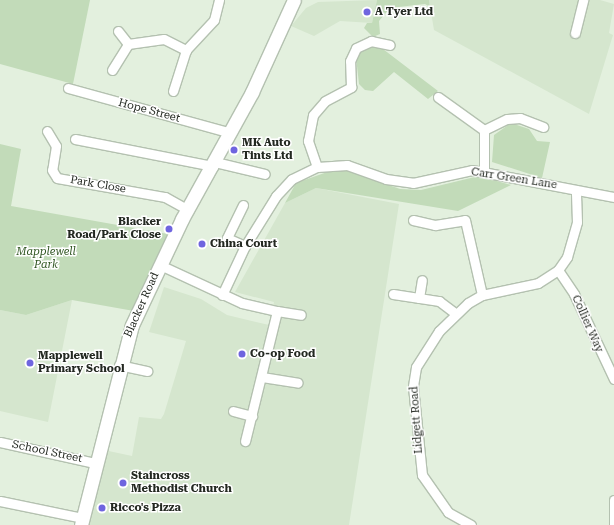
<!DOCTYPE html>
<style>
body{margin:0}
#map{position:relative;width:614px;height:525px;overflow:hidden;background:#e3f0de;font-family:"Roboto Serif",serif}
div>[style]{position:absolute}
.built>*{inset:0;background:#d5e6ce}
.green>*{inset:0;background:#c2dbb9}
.roads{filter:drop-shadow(1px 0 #b4c1b0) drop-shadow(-1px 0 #b4c1b0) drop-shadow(0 1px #b4c1b0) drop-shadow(0 -1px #b4c1b0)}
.street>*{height:9px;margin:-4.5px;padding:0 4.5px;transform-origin:4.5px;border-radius:4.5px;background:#fff}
.secondary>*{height:13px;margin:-6.5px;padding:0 6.5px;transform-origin:6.5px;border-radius:6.5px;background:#fff}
.dots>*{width:11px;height:11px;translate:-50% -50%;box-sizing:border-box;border:2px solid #fff;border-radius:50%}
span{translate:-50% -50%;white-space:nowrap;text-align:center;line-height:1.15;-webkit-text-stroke:3px #fff;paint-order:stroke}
.poi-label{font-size:11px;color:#232821;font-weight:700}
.left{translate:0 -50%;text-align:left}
.right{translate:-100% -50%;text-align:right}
.street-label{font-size:11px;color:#232821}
.park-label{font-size:11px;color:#2f5521;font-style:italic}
</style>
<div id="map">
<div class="built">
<i style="clip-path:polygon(377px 0,372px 23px,340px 21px,314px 36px,291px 26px,306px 8px,318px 2px)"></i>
<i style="clip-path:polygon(429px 0,600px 0,614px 4px,609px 33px,613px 35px,589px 114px,434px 30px)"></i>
<i style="clip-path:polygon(316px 188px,399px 204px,349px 525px,87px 525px,104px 450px,132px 456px,139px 417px,161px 419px,164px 414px,186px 341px,149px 332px,164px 287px,201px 299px,227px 315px,269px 325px,274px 302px,235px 292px,285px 203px)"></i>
<i style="clip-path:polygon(72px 300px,48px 422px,0 411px,0 310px,26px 315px)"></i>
</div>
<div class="green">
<i style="clip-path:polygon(0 0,90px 0,73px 84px,0 64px)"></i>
<i style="clip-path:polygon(377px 0,429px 0,430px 7px,425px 4px,390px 8px,379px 21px,380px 34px,373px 37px,364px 28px,367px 23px,372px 23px)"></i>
<i style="clip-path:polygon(367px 45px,379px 46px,438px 91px,428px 99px,394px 72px,373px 91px,365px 90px,359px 84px,356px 57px)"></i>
<i style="clip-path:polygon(511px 123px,529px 129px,537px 141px,550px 142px,542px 178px,492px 162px,494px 135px)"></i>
<i style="clip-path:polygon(0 144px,21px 149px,11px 206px,168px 234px,134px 311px,72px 300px,26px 315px,0 310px)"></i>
<i style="clip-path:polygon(333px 170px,349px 171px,400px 189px,421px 190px,479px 176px,511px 185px,458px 211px,316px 188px,285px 203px,296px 183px)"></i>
</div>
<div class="roads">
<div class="street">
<i style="left:118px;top:31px;width:16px;rotate:52deg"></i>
<i style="left:128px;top:44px;width:36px;rotate:-8deg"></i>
<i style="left:164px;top:39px;width:25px;rotate:27deg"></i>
<i style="left:575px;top:33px;width:34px;rotate:-76deg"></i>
<i style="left:112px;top:70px;width:31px;rotate:-58deg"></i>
<i style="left:68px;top:88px;width:169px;rotate:15.4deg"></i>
<i style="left:173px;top:91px;width:43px;rotate:-72.4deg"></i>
<i style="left:186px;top:50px;width:41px;rotate:-47deg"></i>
<i style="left:214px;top:20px;width:21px;rotate:-76deg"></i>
<i style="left:438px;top:97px;width:57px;rotate:35.7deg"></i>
<i style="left:484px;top:130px;width:42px;rotate:90deg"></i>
<i style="left:484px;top:130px;width:25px;rotate:-26deg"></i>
<i style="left:507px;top:119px;width:13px;rotate:-4deg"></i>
<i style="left:520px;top:118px;width:25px;rotate:21deg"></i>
<i style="left:47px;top:131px;width:17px;rotate:59deg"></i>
<i style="left:56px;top:146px;width:24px;rotate:99deg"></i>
<i style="left:52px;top:170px;width:9px;rotate:58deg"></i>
<i style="left:57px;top:178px;width:110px;rotate:10deg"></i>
<i style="left:165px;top:197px;width:25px;rotate:29deg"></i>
<i style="left:75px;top:139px;width:141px;rotate:11.1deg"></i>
<i style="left:215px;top:162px;width:51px;rotate:13.5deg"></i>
<i style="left:317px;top:167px;width:28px;rotate:-109deg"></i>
<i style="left:308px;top:141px;width:26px;rotate:-79deg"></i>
<i style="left:313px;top:115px;width:18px;rotate:-49deg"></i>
<i style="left:325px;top:101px;width:30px;rotate:-28deg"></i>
<i style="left:351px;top:87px;width:26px;rotate:-92deg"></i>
<i style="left:350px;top:61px;width:14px;rotate:-65deg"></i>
<i style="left:356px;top:48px;width:17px;rotate:-25deg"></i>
<i style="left:371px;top:41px;width:19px;rotate:12deg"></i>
<i style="left:243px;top:205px;width:37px;rotate:116deg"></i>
<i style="left:227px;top:238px;width:20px;rotate:24deg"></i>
<i style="left:413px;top:220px;width:23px;rotate:13deg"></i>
<i style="left:435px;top:225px;width:30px;rotate:-9deg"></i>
<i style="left:465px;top:220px;width:77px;rotate:77.2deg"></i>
<i style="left:160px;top:265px;width:90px;rotate:24.9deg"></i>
<i style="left:242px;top:303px;width:36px;rotate:13deg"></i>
<i style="left:277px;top:311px;width:134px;rotate:103.8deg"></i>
<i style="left:558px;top:270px;width:29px;rotate:56deg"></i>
<i style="left:574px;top:294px;width:94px;rotate:64.8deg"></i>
<i style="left:393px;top:294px;width:47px;rotate:8.7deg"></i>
<i style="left:439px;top:301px;width:21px;rotate:37deg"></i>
<i style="left:222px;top:295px;width:54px;rotate:-64.9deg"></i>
<i style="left:245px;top:246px;width:59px;rotate:-58.2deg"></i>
<i style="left:276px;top:196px;width:23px;rotate:-47deg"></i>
<i style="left:292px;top:179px;width:28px;rotate:-26deg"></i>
<i style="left:317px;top:167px;width:30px;rotate:-4deg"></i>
<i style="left:347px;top:165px;width:41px;rotate:19.7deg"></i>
<i style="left:386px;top:179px;width:27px;rotate:8deg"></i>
<i style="left:413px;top:183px;width:60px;rotate:-12.4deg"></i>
<i style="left:472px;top:170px;width:145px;rotate:10.8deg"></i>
<i style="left:419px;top:298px;width:18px;rotate:-81deg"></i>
<i style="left:277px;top:311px;width:24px;rotate:9deg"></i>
<i style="left:119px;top:365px;width:29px;rotate:12deg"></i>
<i style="left:262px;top:377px;width:36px;rotate:9deg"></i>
<i style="left:233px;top:411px;width:20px;rotate:15deg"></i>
<i style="left:0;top:442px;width:97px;rotate:12.5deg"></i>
<i style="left:0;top:501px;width:85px;rotate:11.6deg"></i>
<i style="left:471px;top:525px;width:26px;rotate:-151deg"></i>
<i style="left:448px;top:512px;width:45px;rotate:-125.1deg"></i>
<i style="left:422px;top:475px;width:89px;rotate:-95.8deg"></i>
<i style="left:413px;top:386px;width:19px;rotate:-81deg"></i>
<i style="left:416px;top:367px;width:43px;rotate:-57.4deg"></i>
<i style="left:439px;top:331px;width:40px;rotate:-44deg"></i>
<i style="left:468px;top:303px;width:16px;rotate:-30deg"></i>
<i style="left:482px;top:295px;width:57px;rotate:-12.1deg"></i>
<i style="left:538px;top:283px;width:24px;rotate:-33deg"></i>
<i style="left:558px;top:270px;width:16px;rotate:-55deg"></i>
<i style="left:567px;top:257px;width:36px;rotate:-74deg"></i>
<i style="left:577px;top:222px;width:32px;rotate:-92deg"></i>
<i style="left:614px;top:525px;width:25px;rotate:-90deg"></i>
</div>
<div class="secondary">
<i style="left:81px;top:525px;width:206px;rotate:-75.7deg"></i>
<i style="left:132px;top:325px;width:117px;rotate:-64.7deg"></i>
<i style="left:182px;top:219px;width:145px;rotate:-61.1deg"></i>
<i style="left:252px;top:92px;width:101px;rotate:-65.5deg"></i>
</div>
</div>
<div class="dots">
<i style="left:367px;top:12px;background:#6f65df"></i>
<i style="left:234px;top:150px;background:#6f65df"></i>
<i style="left:169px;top:229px;background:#6f65df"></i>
<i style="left:202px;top:244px;background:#6f65df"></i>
<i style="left:242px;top:354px;background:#6f65df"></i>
<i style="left:30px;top:363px;background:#6f65df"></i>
<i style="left:123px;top:483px;background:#6f65df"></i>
<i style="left:102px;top:508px;background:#6f65df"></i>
</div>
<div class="poi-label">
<span class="left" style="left:375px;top:12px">A Tyer Ltd</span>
<span class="left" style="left:242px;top:150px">MK Auto<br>Tints Ltd</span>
<span class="right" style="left:161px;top:229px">Blacker<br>Road/Park Close</span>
<span class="left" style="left:210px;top:244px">China Court</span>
<span class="left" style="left:250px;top:354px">Co-op Food</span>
<span class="left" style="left:38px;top:363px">Mapplewell<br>Primary School</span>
<span class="left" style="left:131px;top:483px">Staincross<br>Methodist Church</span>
<span class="left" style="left:110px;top:508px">Ricco's Pizza</span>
</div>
<div class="street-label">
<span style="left:149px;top:111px;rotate:15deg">Hope Street</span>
<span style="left:514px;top:179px;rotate:9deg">Carr Green Lane</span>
<span style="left:98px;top:185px;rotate:10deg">Park Close</span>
<span style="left:142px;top:305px;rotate:-66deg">Blacker Road</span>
<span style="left:587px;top:324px;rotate:66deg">Collier Way</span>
<span style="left:417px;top:420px;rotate:-94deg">Lidgett Road</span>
<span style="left:47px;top:452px;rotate:12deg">School Street</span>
</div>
<div class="park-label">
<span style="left:46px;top:259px">Mapplewell<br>Park</span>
</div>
</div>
